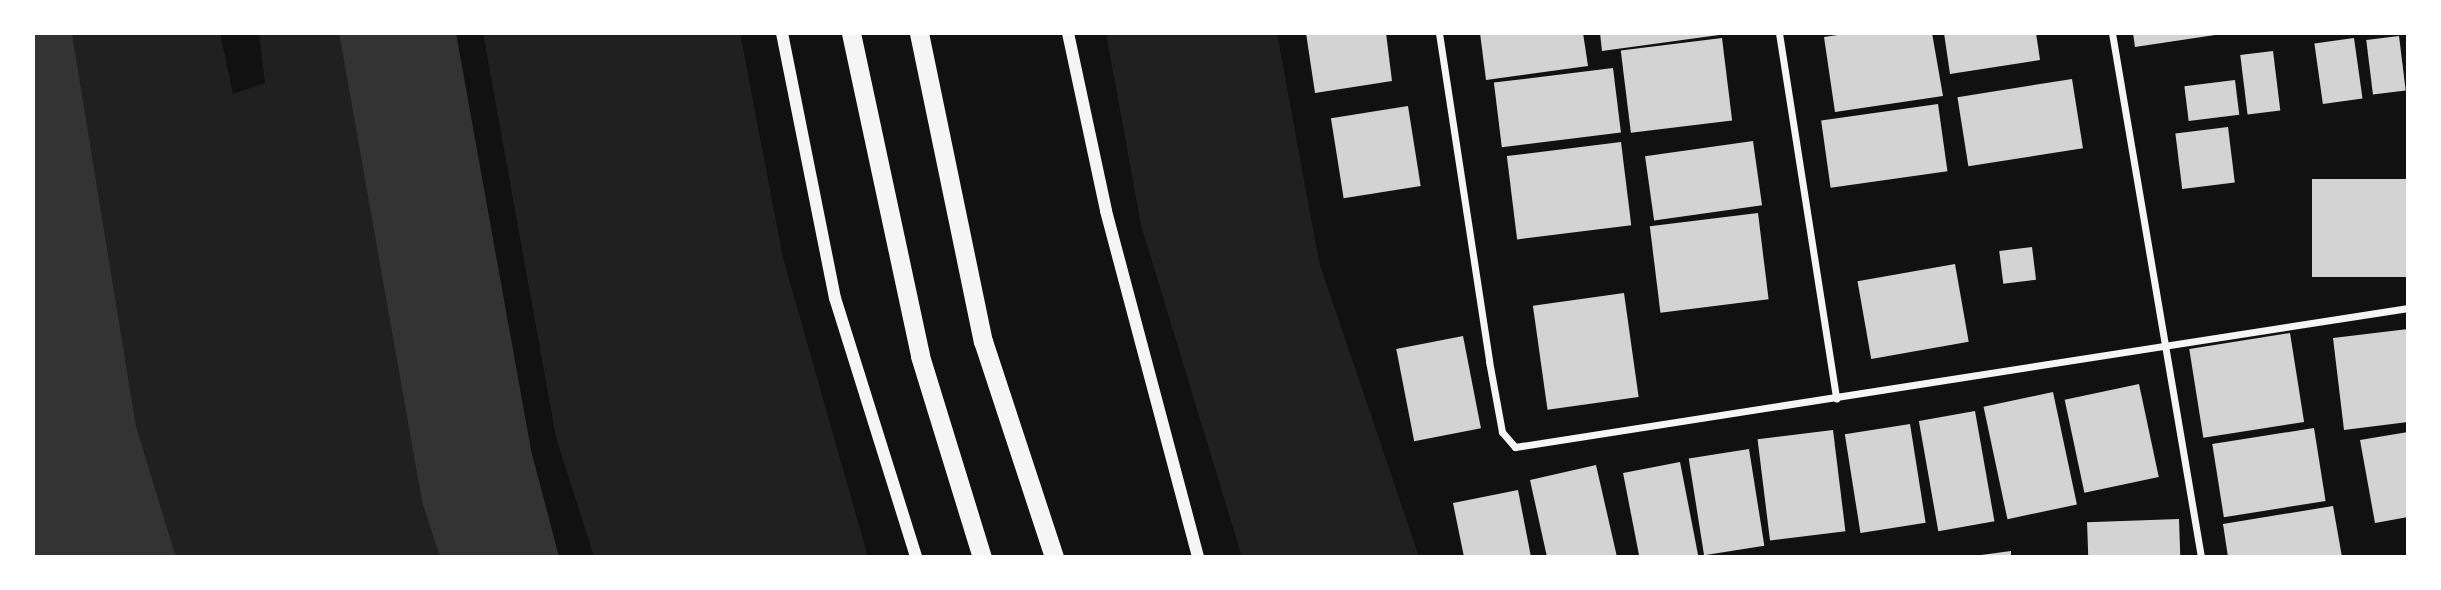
<!DOCTYPE html>
<style>
body{margin:0}
#map{position:relative;width:2441px;height:590px;overflow:hidden;background:#111;font-family:Arial,sans-serif}
div>[style]{position:absolute}
.green>*{inset:0;background:#202020}
.water>*{inset:0;background:#333}
.building>*{inset:0;background:#d3d3d3;transform-origin:0 0}
.minor>*{height:7px;margin:-3.5px;padding:0 3.5px;transform-origin:3.5px;border-radius:3.5px;background:#f5f5f5}
.tertiary>*{height:12px;margin:-6px;padding:0 6px;transform-origin:6px;border-radius:6px;background:#f5f5f5}
.trunk>*{height:19px;margin:-9.5px;padding:0 9.5px;transform-origin:9.5px;border-radius:9.5px;background:#f5f5f5}
span{translate:-50% -50%;white-space:nowrap;text-align:center;line-height:1.15;-webkit-text-stroke:7px #fff;paint-order:stroke}
.frame{position:absolute;inset:0;border:35px solid #fff;pointer-events:none}
</style>
<div id="map">
<div class="green">
<i style="clip-path:polygon(72px 33px,220px 33px,233px 94px,265px 83px,259px 33px,339px 33px,422px 502px,440px 557px,176px 557px,136px 426px)"></i>
<i style="clip-path:polygon(483px 33px,740px 33px,783px 258px,868px 557px,594px 557px,556px 437px)"></i>
<i style="clip-path:polygon(1106px 33px,1277px 33px,1319px 262px,1419px 557px,1242px 557px,1141px 225px)"></i>
</div>
<div class="water">
<i style="clip-path:polygon(33px 33px,72px 33px,136px 426px,176px 557px,33px 557px)"></i>
<i style="clip-path:polygon(339px 33px,456px 33px,531px 450px,559px 557px,440px 557px,422px 502px)"></i>
</div>
<div class="building">
<i style="clip-path:polygon(1306px 33px,1386px 33px,1392px 81px,1315px 93px)"></i>
<i style="clip-path:polygon(1480px 33px,1583px 33px,1588px 66px,1486px 80px)"></i>
<i style="clip-path:polygon(1600px 33px,1719px 33px,1719px 35px,1602px 51px)"></i>
<i style="clip-path:polygon(1851px 33px,1932px 33px,1943px 96px,1835px 112px,1824px 37px)"></i>
<i style="clip-path:polygon(1944px 33px,2036px 33px,2040px 60px,1950px 74px)"></i>
<i style="clip-path:polygon(2133px 33px,2215px 33px,2215px 35px,2135px 47px)"></i>
<i style="left:2399px;top:36px;width:55px;height:33px;rotate:83deg"></i>
<i style="left:1722px;top:38px;width:83px;height:102px;rotate:83deg"></i>
<i style="left:2354px;top:38px;width:61px;height:40px;rotate:82deg"></i>
<i style="left:2273px;top:51px;width:60px;height:33px;rotate:83deg"></i>
<i style="left:1613px;top:68px;width:65px;height:120px;rotate:83deg"></i>
<i style="left:2072px;top:79px;width:70px;height:116px;rotate:81deg"></i>
<i style="left:2235px;top:80px;width:35px;height:51px;rotate:83deg"></i>
<i style="left:1938px;top:104px;width:68px;height:118px;rotate:82deg"></i>
<i style="left:1408px;top:106px;width:81px;height:78px;rotate:81deg"></i>
<i style="left:2228px;top:127px;width:56px;height:53px;rotate:83deg"></i>
<i style="left:1753px;top:141px;width:65px;height:109px;rotate:82deg"></i>
<i style="left:1621px;top:142px;width:84px;height:115px;rotate:83deg"></i>
<i style="left:2408px;top:179px;width:98px;height:96px;rotate:90deg"></i>
<i style="left:1758px;top:213px;width:87px;height:109px;rotate:83deg"></i>
<i style="left:2032px;top:247px;width:33px;height:33px;rotate:83deg"></i>
<i style="left:1955px;top:264px;width:79px;height:99px;rotate:80deg"></i>
<i style="left:1624px;top:293px;width:105px;height:92px;rotate:82deg"></i>
<i style="clip-path:polygon(2408px 329px,2408px 422px,2344px 430px,2333px 338px)"></i>
<i style="left:2290px;top:333px;width:90px;height:102px;rotate:81deg"></i>
<i style="left:1463px;top:336px;width:94px;height:68px;rotate:79deg"></i>
<i style="left:2139px;top:384px;width:95px;height:76px;rotate:78deg"></i>
<i style="left:2053px;top:392px;width:115px;height:71px;rotate:78deg"></i>
<i style="left:1975px;top:411px;width:112px;height:57px;rotate:80deg"></i>
<i style="left:1910px;top:424px;width:100px;height:66px;rotate:81deg"></i>
<i style="left:2314px;top:428px;width:74px;height:103px;rotate:81deg"></i>
<i style="left:1833px;top:430px;width:102px;height:76px;rotate:83deg"></i>
<i style="clip-path:polygon(2408px 432px,2408px 517px,2375px 523px,2360px 440px)"></i>
<i style="left:1749px;top:449px;width:98px;height:61px;rotate:81deg"></i>
<i style="left:1680px;top:462px;width:97px;height:58px;rotate:79deg"></i>
<i style="clip-path:polygon(1596px 465px,1617px 557px,1547px 557px,1530px 480px)"></i>
<i style="clip-path:polygon(1518px 490px,1531px 557px,1464px 557px,1453px 503px)"></i>
<i style="clip-path:polygon(2333px 506px,2342px 557px,2228px 557px,2223px 524px)"></i>
<i style="left:2179px;top:519px;width:38px;height:92px;rotate:88deg"></i>
<i style="clip-path:polygon(2011px 551px,2011px 557px,1981px 557px,1981px 555px)"></i>
</div>
<div class="minor">
<i style="left:1439px;top:33px;width:332px;rotate:81.3deg"></i>
<i style="left:1489px;top:361px;width:72px;rotate:79.6deg"></i>
<i style="left:1502px;top:432px;width:20px;rotate:49deg"></i>
<i style="left:1515px;top:447px;width:904px;rotate:-8.85deg"></i>
<i style="left:1779px;top:33px;width:370px;rotate:81.1deg"></i>
<i style="left:2112px;top:33px;width:532px;rotate:80.36deg"></i>
</div>
<div class="tertiary">
<i style="left:782px;top:33px;width:270px;rotate:78.7deg"></i>
<i style="left:835px;top:298px;width:271px;rotate:72.6deg"></i>
<i style="left:1068px;top:33px;width:182px;rotate:77.9deg"></i>
<i style="left:1106px;top:211px;width:358px;rotate:75.1deg"></i>
</div>
<div class="trunk">
<i style="left:851px;top:33px;width:330px;rotate:77.9deg"></i>
<i style="left:920px;top:356px;width:210px;rotate:72.9deg"></i>
<i style="left:919px;top:33px;width:315px;rotate:78.3deg"></i>
<i style="left:983px;top:341px;width:227px;rotate:71.8deg"></i>
</div>
<div class="frame"></div>
</div>
